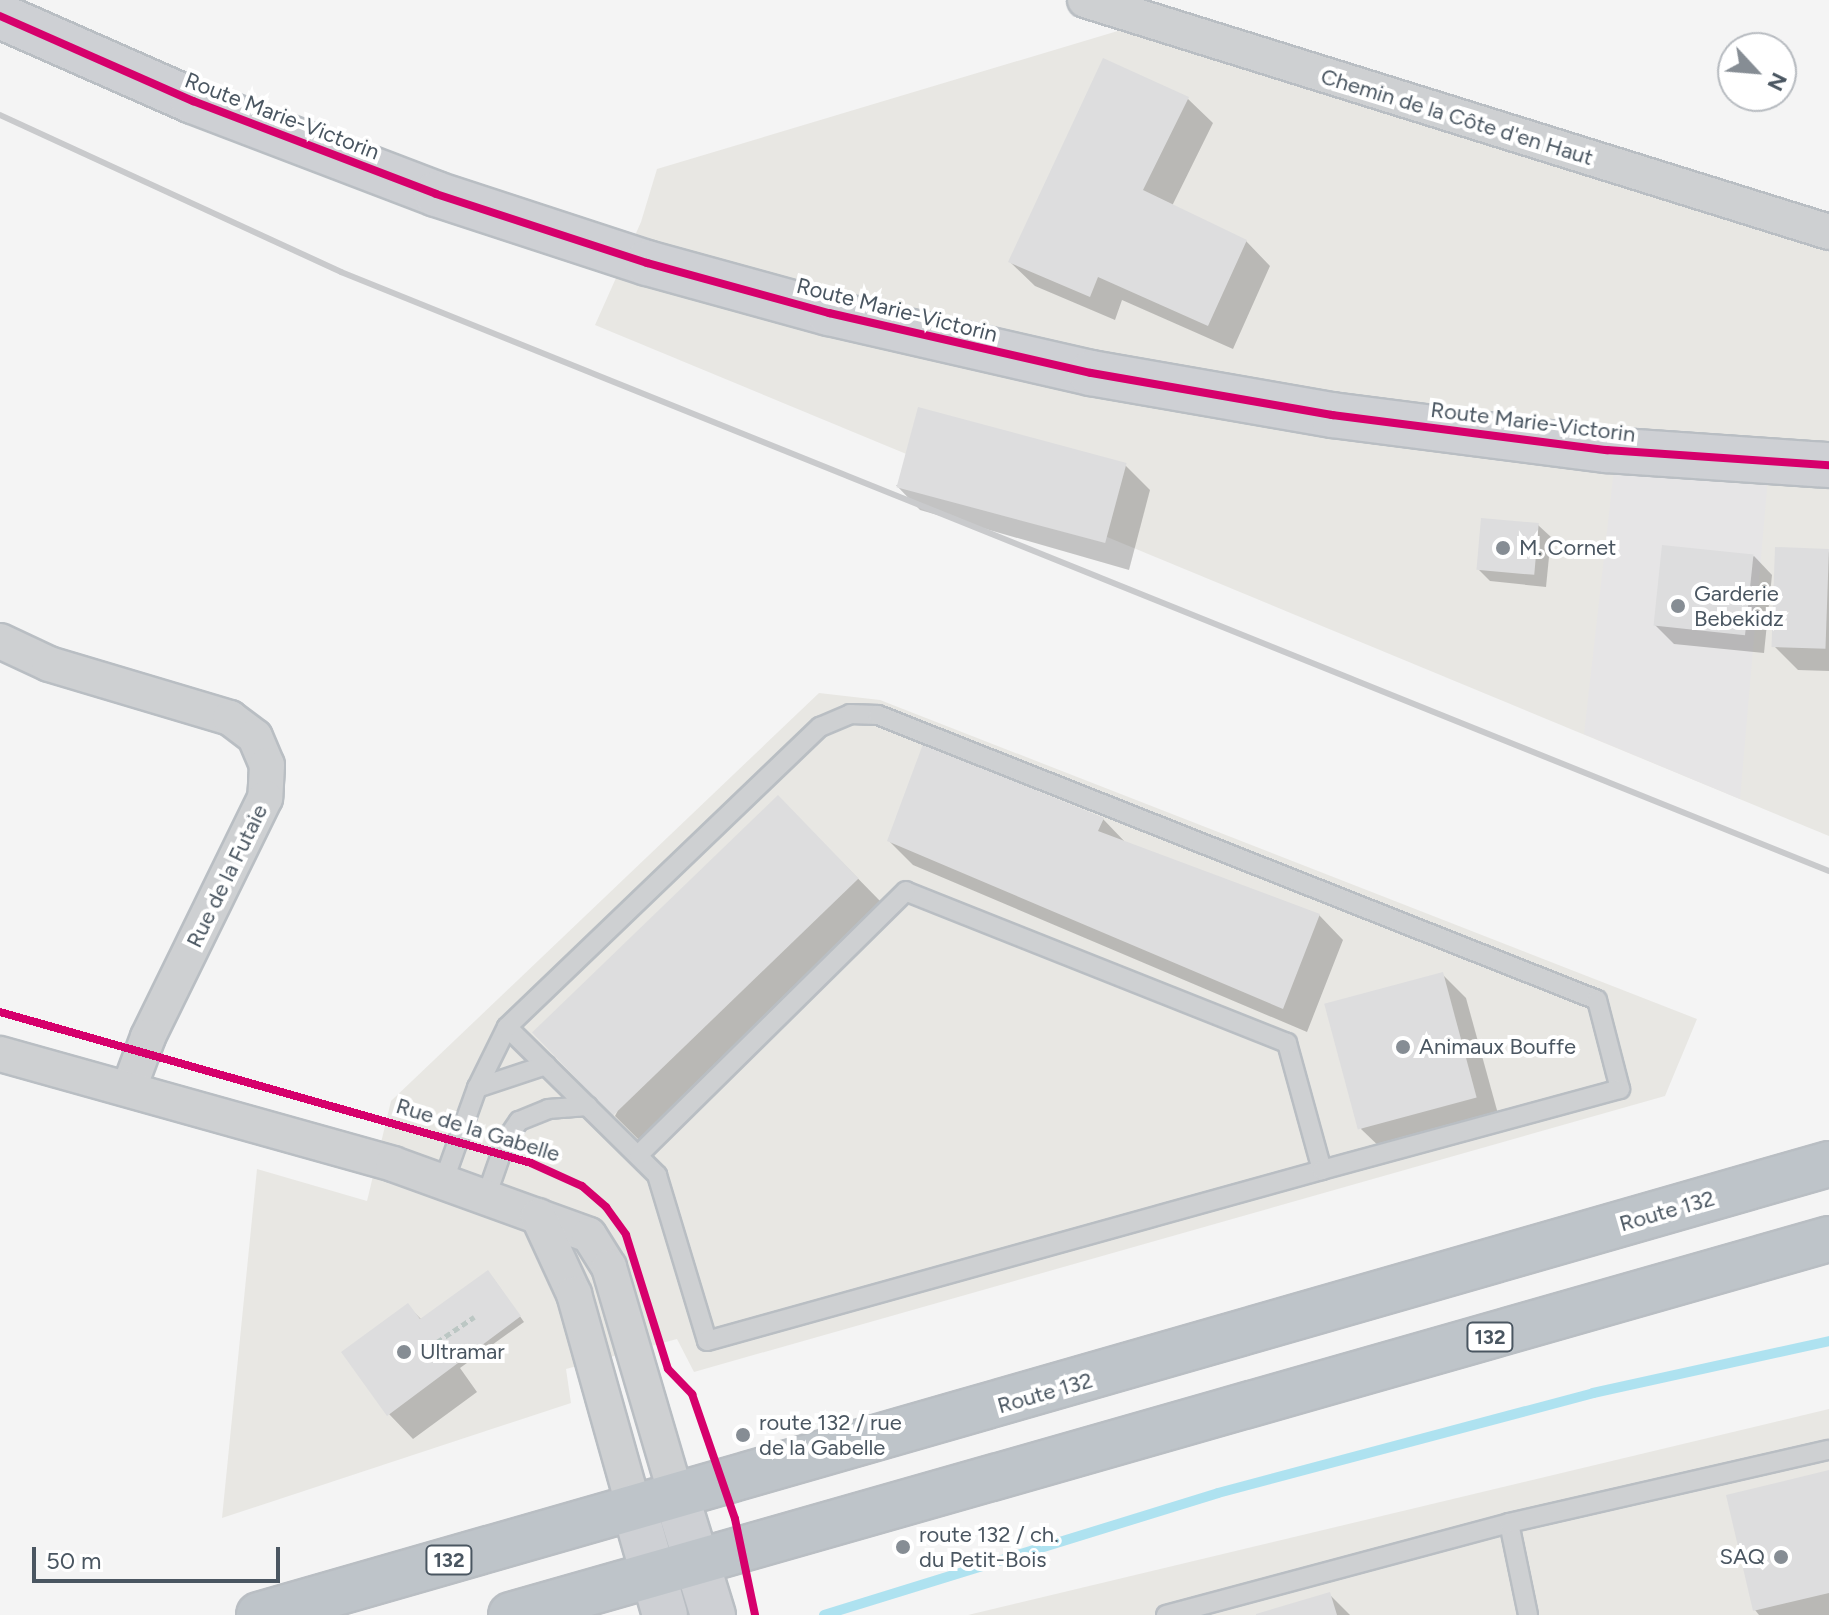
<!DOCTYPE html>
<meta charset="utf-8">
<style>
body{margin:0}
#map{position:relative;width:1829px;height:1615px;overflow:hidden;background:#f4f4f4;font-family:Figtree,sans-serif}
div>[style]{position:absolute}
.commercial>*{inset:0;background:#e8e7e3}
.education>*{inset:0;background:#e6e5e6}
.shadow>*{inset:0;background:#0003}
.stream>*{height:10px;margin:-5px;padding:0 5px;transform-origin:5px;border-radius:5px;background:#aee2f0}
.building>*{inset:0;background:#ddddde;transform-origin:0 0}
.path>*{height:5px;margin-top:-2.5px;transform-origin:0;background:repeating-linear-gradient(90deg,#bcc7c4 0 6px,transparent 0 10px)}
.roads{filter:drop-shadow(2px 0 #b9bec3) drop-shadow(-2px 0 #b9bec3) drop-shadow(0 2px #b9bec3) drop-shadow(0 -2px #b9bec3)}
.lane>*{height:18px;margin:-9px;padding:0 9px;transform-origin:9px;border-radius:9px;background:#ced0d2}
.street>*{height:34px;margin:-17px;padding:0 17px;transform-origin:17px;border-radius:17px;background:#ced0d2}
.secondary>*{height:44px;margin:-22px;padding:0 22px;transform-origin:22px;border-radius:22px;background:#ced0d4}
.highway>*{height:44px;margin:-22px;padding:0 22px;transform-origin:22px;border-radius:22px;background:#bec4c9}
.rail>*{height:6px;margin:-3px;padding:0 3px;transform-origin:3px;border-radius:3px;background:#c9cacc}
.cycleway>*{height:8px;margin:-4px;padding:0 4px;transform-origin:4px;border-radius:4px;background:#d6006c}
.dots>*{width:22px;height:22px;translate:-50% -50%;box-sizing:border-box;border:4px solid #fff;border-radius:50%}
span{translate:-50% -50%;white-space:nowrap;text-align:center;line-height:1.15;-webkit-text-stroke:8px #fff;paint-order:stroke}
.shield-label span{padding:2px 6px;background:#fff;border:2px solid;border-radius:6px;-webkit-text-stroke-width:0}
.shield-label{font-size:20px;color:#4a5661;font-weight:700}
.street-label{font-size:22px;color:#4a5661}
.poi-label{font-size:22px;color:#4a5661}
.left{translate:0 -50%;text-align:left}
.right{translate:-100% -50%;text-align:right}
.north{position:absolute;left:1717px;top:32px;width:80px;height:80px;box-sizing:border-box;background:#fff;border:2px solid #b7bbc0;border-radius:50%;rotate:116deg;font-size:22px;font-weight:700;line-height:32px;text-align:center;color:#4a5661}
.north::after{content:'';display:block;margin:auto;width:28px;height:36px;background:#868d94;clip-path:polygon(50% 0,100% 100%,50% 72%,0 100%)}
.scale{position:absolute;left:32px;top:1547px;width:248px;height:36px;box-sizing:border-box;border:4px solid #4a5661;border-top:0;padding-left:10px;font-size:24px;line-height:28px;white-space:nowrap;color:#4a5661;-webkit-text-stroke:6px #fff;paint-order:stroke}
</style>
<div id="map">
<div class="commercial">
<i style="clip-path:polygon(1131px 27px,1829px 252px,1829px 836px,595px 325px,641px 222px,657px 169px)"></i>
<i style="clip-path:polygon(819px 693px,880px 700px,1697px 1019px,1665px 1096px,694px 1372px,677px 1339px,566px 1369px,571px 1403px,222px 1518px,257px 1169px,367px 1201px,391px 1101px)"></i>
<i style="clip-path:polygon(1829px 1409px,1829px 1615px,968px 1615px)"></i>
</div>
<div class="education">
<i style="clip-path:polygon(1614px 469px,1768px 477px,1740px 799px,1584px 734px)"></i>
</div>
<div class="shadow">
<i style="clip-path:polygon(1104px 61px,1188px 99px,1213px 123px,1172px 206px,1246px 241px,1270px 266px,1233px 349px,1122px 300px,1115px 320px,1035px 286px,1010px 262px)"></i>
<i style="clip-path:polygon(1125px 465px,1150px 490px,1129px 570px,920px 510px,896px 485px)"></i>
<i style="clip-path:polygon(1538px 525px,1551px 537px,1546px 587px,1490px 581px,1478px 569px)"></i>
<i style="clip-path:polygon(1829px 551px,1829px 671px,1798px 670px,1774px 646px)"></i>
<i style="clip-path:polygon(1754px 556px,1772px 575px,1764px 653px,1674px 644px,1655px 625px)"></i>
<i style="clip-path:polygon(778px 797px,882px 903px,639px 1140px,615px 1116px)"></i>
<i style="clip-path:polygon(1103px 819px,1127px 844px,1319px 915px,1343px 940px,1307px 1032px,913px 865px,889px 841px)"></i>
<i style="clip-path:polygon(1442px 974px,1466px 998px,1500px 1121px,1386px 1153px,1361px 1129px)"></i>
<i style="clip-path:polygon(493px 1278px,524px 1322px,460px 1368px,477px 1392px,413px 1439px,389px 1414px,408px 1306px,422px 1320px)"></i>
<i style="clip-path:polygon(1829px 1473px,1829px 1615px,1759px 1615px,1755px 1610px)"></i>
<i style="clip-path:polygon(1329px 1594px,1350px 1615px,1261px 1615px)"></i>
</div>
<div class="stream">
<i style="left:824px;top:1615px;width:412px;rotate:-17.2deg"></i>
<i style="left:1218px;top:1493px;width:388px;rotate:-14.9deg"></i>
<i style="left:1593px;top:1393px;width:242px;rotate:-12.4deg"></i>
</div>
<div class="building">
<i style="clip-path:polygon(1103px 58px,1189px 97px,1143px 190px,1247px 240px,1208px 326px,1098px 277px,1090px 297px,1008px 262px)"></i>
<i style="left:918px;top:407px;width:216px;height:83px;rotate:15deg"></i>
<i style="left:1481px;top:518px;width:58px;height:52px;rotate:5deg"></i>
<i style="left:1662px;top:545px;width:92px;height:81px;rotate:6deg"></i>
<i style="left:1775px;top:547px;width:54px;height:100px;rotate:2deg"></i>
<i style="clip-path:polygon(923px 744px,1104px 818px,1098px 831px,1320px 914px,1283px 1009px,887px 841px)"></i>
<i style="left:778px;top:795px;width:116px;height:342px;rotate:46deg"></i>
<i style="left:1443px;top:972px;width:130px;height:123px;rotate:75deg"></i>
<i style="clip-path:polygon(488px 1270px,521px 1316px,387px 1416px,341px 1352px,408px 1303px,420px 1319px)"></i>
<i style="clip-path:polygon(1829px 1470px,1829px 1593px,1753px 1611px,1726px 1495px)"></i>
<i style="clip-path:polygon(1330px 1592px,1337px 1615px,1256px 1615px,1256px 1614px)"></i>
</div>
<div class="path">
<i style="left:437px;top:1342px;width:45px;rotate:-34deg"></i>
</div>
<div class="roads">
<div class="lane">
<i style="left:507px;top:1027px;width:211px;rotate:44.6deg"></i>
<i style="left:657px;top:1175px;width:173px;rotate:73.2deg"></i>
<i style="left:707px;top:1341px;width:638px;rotate:-15.54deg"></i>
<i style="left:1322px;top:1170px;width:132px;rotate:-105.4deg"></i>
<i style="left:1287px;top:1043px;width:410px;rotate:-158.3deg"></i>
<i style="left:906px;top:891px;width:375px;rotate:135.4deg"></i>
<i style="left:477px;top:1088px;width:73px;rotate:-18.4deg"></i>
<i style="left:444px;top:1180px;width:98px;rotate:-70.3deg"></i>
<i style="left:477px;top:1088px;width:68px;rotate:-63.8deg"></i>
<i style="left:507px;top:1027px;width:434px;rotate:-43.8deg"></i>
<i style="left:820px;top:727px;width:33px;rotate:-23deg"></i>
<i style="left:850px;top:714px;width:28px;rotate:2deg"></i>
<i style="left:878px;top:715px;width:773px;rotate:21.62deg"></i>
<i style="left:1597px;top:1000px;width:92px;rotate:75.5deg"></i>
<i style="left:1620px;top:1089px;width:309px;rotate:164.8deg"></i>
<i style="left:486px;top:1197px;width:60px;rotate:-70.7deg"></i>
<i style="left:506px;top:1140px;width:23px;rotate:-56deg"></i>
<i style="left:519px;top:1121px;width:31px;rotate:-22deg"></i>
<i style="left:548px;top:1109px;width:40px;rotate:-4.3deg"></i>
<i style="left:1509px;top:1523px;width:94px;rotate:78.3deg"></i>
<i style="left:1166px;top:1615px;width:355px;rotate:-15deg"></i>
<i style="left:1509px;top:1523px;width:328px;rotate:-12.9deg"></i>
</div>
<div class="street">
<i style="left:1085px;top:0;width:779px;rotate:17.32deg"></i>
<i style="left:0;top:641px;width:54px;rotate:25.1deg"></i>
<i style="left:49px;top:664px;width:189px;rotate:16.6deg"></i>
<i style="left:230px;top:718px;width:31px;rotate:37deg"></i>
<i style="left:255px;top:737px;width:30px;rotate:67deg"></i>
<i style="left:267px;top:765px;width:33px;rotate:93deg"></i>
<i style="left:265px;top:798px;width:266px;rotate:116.1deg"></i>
<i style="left:148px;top:1037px;width:54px;rotate:110.4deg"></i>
<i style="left:0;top:1054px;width:408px;rotate:15.6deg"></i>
<i style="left:393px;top:1164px;width:208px;rotate:19.9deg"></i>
<i style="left:589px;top:1235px;width:38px;rotate:58deg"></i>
<i style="left:609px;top:1267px;width:238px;rotate:73.6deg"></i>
<i style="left:538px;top:1216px;width:86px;rotate:65.2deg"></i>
<i style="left:574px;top:1294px;width:221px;rotate:74.3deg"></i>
</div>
<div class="secondary">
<i style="left:0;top:16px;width:211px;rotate:23.8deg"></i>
<i style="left:193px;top:101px;width:260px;rotate:20.9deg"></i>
<i style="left:436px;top:194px;width:222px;rotate:18.1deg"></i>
<i style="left:647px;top:263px;width:189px;rotate:15.4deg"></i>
<i style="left:829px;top:313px;width:269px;rotate:12.9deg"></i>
<i style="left:1091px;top:373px;width:245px;rotate:9.9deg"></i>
<i style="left:1332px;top:415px;width:277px;rotate:7.3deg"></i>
<i style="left:1607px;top:450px;width:223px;rotate:3.9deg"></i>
<i style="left:676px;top:1495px;width:126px;rotate:72.9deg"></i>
<i style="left:634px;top:1507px;width:112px;rotate:74deg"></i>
</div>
<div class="highway">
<i style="left:259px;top:1615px;width:1633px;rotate:-16.03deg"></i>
<i style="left:511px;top:1615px;width:1371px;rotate:-15.92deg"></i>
</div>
</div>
<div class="rail">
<i style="left:0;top:115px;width:375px;rotate:24.7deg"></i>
<i style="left:341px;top:272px;width:1604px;rotate:21.93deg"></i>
</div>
<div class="cycleway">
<i style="left:0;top:16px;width:211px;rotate:23.8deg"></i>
<i style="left:193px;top:101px;width:260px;rotate:20.9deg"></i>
<i style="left:436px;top:194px;width:222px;rotate:18.1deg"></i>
<i style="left:647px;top:263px;width:189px;rotate:15.4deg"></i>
<i style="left:829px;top:313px;width:269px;rotate:12.9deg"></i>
<i style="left:1091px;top:373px;width:245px;rotate:9.9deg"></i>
<i style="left:1332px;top:415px;width:277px;rotate:7.3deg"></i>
<i style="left:1607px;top:450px;width:223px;rotate:3.9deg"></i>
<i style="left:0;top:1012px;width:552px;rotate:15.87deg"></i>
<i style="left:531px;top:1163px;width:56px;rotate:24.3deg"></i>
<i style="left:582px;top:1186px;width:32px;rotate:41deg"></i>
<i style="left:606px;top:1207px;width:34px;rotate:54deg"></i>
<i style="left:626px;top:1235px;width:140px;rotate:72.6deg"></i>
<i style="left:668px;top:1369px;width:35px;rotate:46deg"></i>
<i style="left:692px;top:1394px;width:132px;rotate:71deg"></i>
<i style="left:735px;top:1519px;width:98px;rotate:78.2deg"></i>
</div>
<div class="dots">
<i style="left:1503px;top:548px;background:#868d94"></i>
<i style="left:1678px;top:606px;background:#868d94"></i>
<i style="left:1403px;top:1047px;background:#868d94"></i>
<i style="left:404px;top:1352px;background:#868d94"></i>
<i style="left:743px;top:1435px;background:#868d94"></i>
<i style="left:903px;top:1547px;background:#868d94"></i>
<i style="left:1781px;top:1557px;background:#868d94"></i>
</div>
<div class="shield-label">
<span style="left:1490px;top:1337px">132</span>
<span style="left:449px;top:1560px">132</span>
</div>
<div class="street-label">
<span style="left:282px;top:116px;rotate:21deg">Route Marie-Victorin</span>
<span style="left:1457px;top:117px;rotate:17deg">Chemin de la Côte d'en Haut</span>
<span style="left:897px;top:310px;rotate:14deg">Route Marie-Victorin</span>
<span style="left:1533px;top:422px;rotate:7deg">Route Marie-Victorin</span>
<span style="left:227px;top:876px;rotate:-64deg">Rue de la Futaie</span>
<span style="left:478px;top:1130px;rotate:17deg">Rue de la Gabelle</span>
<span style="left:1667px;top:1211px;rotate:-16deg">Route 132</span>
<span style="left:1045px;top:1393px;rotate:-16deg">Route 132</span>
</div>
<div class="poi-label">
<span class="left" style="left:1519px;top:548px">M. Cornet</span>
<span class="left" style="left:1694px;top:606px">Garderie<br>Bebekidz</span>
<span class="left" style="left:1419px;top:1047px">Animaux Bouffe</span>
<span class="left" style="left:420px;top:1352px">Ultramar</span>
<span class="left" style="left:759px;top:1435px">route 132 / rue<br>de la Gabelle</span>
<span class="left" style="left:919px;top:1547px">route 132 / ch.<br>du Petit-Bois</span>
<span class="right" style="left:1765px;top:1557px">SAQ</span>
</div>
<div class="north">N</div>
<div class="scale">50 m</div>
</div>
